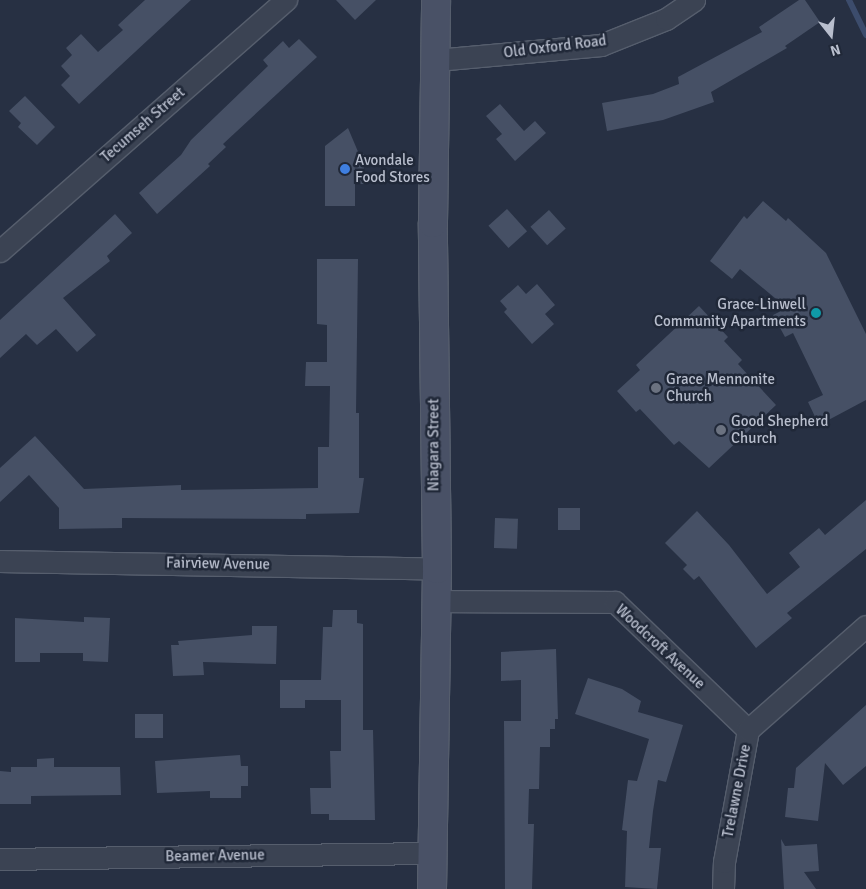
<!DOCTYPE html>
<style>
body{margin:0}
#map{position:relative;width:866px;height:889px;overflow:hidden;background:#273043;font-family:Signika,sans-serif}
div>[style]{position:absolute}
.stream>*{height:6px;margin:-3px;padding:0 3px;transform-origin:3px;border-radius:3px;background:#3c4c6c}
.building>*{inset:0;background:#465065;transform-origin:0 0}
.roads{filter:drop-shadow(1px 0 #565e6d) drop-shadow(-1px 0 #565e6d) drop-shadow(0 1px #565e6d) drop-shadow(0 -1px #565e6d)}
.street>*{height:21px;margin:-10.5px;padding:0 10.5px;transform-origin:10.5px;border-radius:10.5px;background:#3b4353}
.secondary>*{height:28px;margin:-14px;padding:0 14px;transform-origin:14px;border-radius:14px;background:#495166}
.dots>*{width:14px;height:14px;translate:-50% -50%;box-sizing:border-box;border:2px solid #202838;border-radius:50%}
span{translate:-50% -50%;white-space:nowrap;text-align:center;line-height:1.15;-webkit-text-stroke:5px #202838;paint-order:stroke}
.street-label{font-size:15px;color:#b8becd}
.poi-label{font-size:15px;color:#b8becd}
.left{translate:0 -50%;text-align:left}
.right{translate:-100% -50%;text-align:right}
.north{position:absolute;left:806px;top:10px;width:50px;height:50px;-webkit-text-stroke:4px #202838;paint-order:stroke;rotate:164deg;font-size:14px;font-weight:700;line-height:20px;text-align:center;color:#b8becd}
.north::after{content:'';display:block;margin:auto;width:18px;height:22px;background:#b8becd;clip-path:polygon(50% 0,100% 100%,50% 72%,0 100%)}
</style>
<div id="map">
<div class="stream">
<i style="left:849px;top:0;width:39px;rotate:64deg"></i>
</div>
<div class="building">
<i style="clip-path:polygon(145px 0,191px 0,79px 104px,61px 85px,70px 76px,61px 66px,72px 55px,66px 48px,81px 34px,98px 52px,123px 30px,118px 25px)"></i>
<i style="clip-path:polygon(336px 0,376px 0,355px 20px)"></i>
<i style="clip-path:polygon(799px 0,805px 0,820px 22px,785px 46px,787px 48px,711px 92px,714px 102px,663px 120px,607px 131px,602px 103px,653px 94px,679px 84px,678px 77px,762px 32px,759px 27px)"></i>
<i style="clip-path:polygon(299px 39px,317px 57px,223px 144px,226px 147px,208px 164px,210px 166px,157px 214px,139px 193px,181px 155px,191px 140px,268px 66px,263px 60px,283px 41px,289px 48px)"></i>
<i style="clip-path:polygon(25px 96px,55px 127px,37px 145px,18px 127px,21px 123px,9px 111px)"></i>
<i style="clip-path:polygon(500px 104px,524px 131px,535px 121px,546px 133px,515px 161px,496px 139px,502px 134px,486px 116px)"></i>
<i style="clip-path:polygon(348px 128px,359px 154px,364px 154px,364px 184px,355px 184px,355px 206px,325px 206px,325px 146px)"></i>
<i style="clip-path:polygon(763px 201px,786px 221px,788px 218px,826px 253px,866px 334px,866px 400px,819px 425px,808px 402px,823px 395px,793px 333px,785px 337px,773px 315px,787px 308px,740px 269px,732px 279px,710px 261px,744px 216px,747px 219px)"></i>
<i style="left:507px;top:209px;width:30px;height:25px;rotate:48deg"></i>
<i style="left:549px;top:210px;width:25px;height:25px;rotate:48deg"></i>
<i style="clip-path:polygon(115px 214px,132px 233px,107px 256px,110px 261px,63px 298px,96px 335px,77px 352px,56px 329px,37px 345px,26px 334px,0 358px,0 320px)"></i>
<i style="clip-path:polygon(317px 259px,358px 259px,356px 413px,359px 413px,359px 478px,364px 478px,359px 513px,306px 514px,306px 519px,122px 518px,122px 528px,59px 529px,59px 508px,29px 475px,0 502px,0 468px,35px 436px,84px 489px,181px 485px,181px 490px,318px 488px,318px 447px,329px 447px,330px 386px,305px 386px,306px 362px,327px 362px,327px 325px,317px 324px)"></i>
<i style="clip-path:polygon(537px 284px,555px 305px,545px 314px,554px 324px,532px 344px,504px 312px,507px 309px,500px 301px,518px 285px,526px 294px)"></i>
<i style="clip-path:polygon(699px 306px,728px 337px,724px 341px,742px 360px,738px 364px,776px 405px,709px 468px,679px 441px,674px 445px,640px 409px,636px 412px,617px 391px,640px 370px,636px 365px)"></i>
<i style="clip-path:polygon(866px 500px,866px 549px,787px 613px,792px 618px,756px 648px,699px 576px,694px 580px,683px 569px,687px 565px,665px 543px,697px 511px,729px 545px,767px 594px,800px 567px,789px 553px,819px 528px,825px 535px)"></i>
<i style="left:558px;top:508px;width:22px;height:22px"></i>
<i style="left:495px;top:518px;width:23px;height:30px;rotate:2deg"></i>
<i style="clip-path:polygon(333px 610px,357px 610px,357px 623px,363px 624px,363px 730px,373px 730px,375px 820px,329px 820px,329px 814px,311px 814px,310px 788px,331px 788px,330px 751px,341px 751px,341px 700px,305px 700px,305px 708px,280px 708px,280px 680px,321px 680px,323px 627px,332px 627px)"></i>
<i style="clip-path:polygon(84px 617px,110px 618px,108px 662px,83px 661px,83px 653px,40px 653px,40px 662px,15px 662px,15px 618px,84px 622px)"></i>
<i style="clip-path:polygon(252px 626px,277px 626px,276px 664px,203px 662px,204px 675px,173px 676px,171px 645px,179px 645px,178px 641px,252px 635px)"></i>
<i style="clip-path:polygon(556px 649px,558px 719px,555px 719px,555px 729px,550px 729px,550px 747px,540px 747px,539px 789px,529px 789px,528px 824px,534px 824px,532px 889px,505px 889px,504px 721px,521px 721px,521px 680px,501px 681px,501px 652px)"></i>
<i style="clip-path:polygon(588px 678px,622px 689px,641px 701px,638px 712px,683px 725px,666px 782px,658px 780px,653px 811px,649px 848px,661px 848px,657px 889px,625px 887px,627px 831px,622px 830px,628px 780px,637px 781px,649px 739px,575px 714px)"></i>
<i style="clip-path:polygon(866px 705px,866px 766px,843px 785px,825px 763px,818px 821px,785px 817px,788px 788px,794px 788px,796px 768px)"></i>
<i style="left:135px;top:714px;width:28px;height:24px"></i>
<i style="clip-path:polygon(240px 755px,241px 766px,248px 766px,248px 786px,241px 786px,241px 798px,210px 798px,210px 791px,157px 793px,155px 761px)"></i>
<i style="clip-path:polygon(54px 758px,54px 767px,120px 767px,121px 795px,31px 796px,31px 804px,0 804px,0 771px,11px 772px,11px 767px,37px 767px,37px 759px)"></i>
<i style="clip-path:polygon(781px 839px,785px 846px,817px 844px,819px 871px,804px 872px,816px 889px,784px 889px)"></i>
</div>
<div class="roads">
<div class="street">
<i style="left:436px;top:60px;width:166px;rotate:-5.2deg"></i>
<i style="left:601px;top:45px;width:70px;rotate:-21.8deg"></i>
<i style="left:666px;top:19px;width:34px;rotate:-34deg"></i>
<i style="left:0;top:251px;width:381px;rotate:-41.3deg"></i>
<i style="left:0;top:561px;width:437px;rotate:1deg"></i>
<i style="left:435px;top:601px;width:180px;rotate:0.3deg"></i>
<i style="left:615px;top:602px;width:185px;rotate:43.9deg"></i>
<i style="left:0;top:859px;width:431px;rotate:-0.8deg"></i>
<i style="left:723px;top:889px;width:27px;rotate:-88deg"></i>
<i style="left:724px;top:862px;width:134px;rotate:-79.7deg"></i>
<i style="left:748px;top:730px;width:157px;rotate:-41.4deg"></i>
</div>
<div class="secondary">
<i style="left:432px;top:889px;width:320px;rotate:-89.1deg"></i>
<i style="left:437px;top:569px;width:346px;rotate:-90.7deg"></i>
<i style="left:433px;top:223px;width:223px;rotate:-89.2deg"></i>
</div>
</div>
<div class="dots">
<i style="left:345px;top:169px;background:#3f7fe0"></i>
<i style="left:816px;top:313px;background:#0f9aa8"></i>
<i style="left:656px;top:388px;background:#6b7280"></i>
<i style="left:721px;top:430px;background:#6b7280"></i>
</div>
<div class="street-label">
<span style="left:555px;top:47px;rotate:-7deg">Old Oxford Road</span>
<span style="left:143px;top:125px;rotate:-41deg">Tecumseh Street</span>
<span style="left:434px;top:445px;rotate:-90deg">Niagara Street</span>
<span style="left:218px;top:564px;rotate:1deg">Fairview Avenue</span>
<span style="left:660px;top:647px;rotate:43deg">Woodcroft Avenue</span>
<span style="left:737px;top:791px;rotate:-79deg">Trelawne Drive</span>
<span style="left:215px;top:856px;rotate:-1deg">Beamer Avenue</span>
</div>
<div class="poi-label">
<span class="left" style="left:355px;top:169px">Avondale<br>Food Stores</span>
<span class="right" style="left:806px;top:313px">Grace-Linwell<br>Community Apartments</span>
<span class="left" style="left:666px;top:388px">Grace Mennonite<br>Church</span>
<span class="left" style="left:731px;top:430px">Good Shepherd<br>Church</span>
</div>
<div class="north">N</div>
</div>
